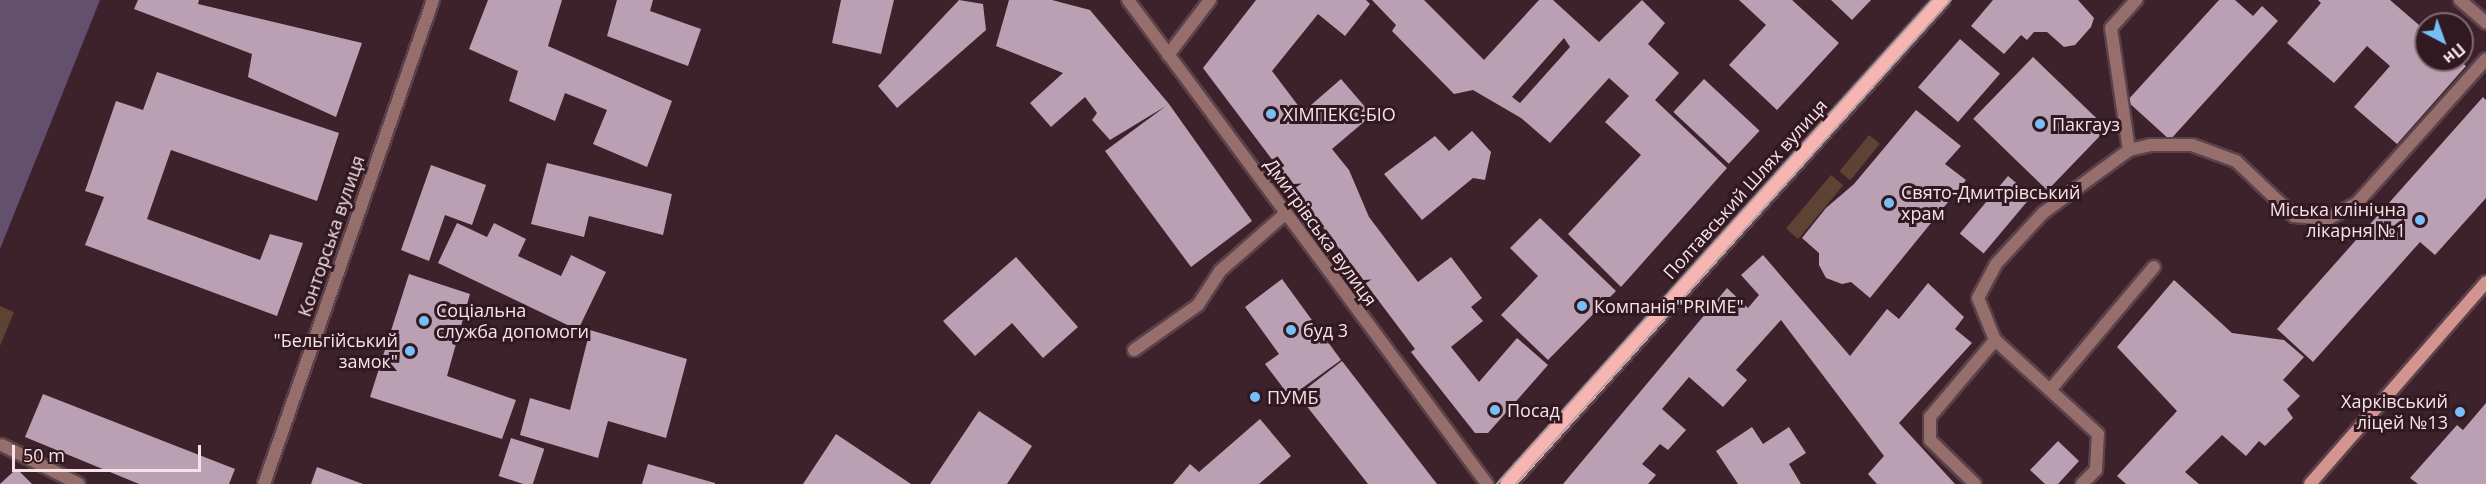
<!DOCTYPE html>
<meta charset="utf-8">
<style>
body{margin:0}
#map{position:relative;width:2486px;height:484px;overflow:hidden;background:#3d222b;font-family:"Open Sans",sans-serif}
div>[style]{position:absolute}
.green>*{inset:0;background:#5e4234;transform-origin:0 0}
.water>*{inset:0;background:#634f6e}
.building>*{inset:0;background:#bba0b4;transform-origin:0 0}
.roads{filter:drop-shadow(2px 0 #5b4149) drop-shadow(-2px 0 #5b4149) drop-shadow(0 2px #5b4149) drop-shadow(0 -2px #5b4149)}
.lane>*{height:12px;margin:-6px;padding:0 6px;transform-origin:6px;border-radius:6px;background:#966e6c}
.street>*{height:12px;margin:-6px;padding:0 6px;transform-origin:6px;border-radius:6px;background:#966e6c}
.secondary>*{height:12px;margin:-6px;padding:0 6px;transform-origin:6px;border-radius:6px;background:#d3938f}
.primary>*{height:15px;margin:-7.5px;padding:0 7.5px;transform-origin:7.5px;border-radius:7.5px;background:#f7b5b1}
.tram>*{height:1.5px;margin:-0.75px;padding:0 0.75px;transform-origin:0.75px;border-radius:0.75px;background:#b59fa5}
.dots>*{width:16px;height:16px;translate:-50% -50%;box-sizing:border-box;border:3px solid #321921;border-radius:50%}
span{translate:-50% -50%;white-space:nowrap;text-align:center;line-height:1.15;-webkit-text-stroke:6px #321921;paint-order:stroke}
.poi-label{font-size:18px;color:#f6e3e8}
.left{translate:0 -50%;text-align:left}
.right{translate:-100% -50%;text-align:right}
.street-label{font-size:18px;color:#f6e3e8}
.north{position:absolute;left:2414px;top:12px;width:60px;height:60px;box-sizing:border-box;background:#321921;border:2px solid #806a71;border-radius:50%;rotate:139deg;font-size:16px;font-weight:700;line-height:24px;text-align:center;color:#f6e3e8}
.north::after{content:'';display:block;margin:auto;width:21px;height:27px;background:#76c0f7;clip-path:polygon(50% 0,100% 100%,50% 72%,0 100%)}
.scale{position:absolute;left:12px;top:445px;width:189px;height:27px;box-sizing:border-box;border:3px solid #f6e3e8;border-top:0;padding-left:8px;font-size:18px;line-height:21px;white-space:nowrap;color:#f6e3e8;-webkit-text-stroke:4px #321921;paint-order:stroke}
</style>
<div id="map">
<div class="green">
<i style="left:1869px;top:135px;width:14px;height:47px;rotate:39deg"></i>
<i style="left:1831px;top:175px;width:16px;height:70px;rotate:40deg"></i>
<i style="clip-path:polygon(0 306px,14px 312px,0 346px)"></i>
</div>
<div class="water">
<i style="clip-path:polygon(0 0,100px 0,0 249px)"></i>
</div>
<div class="building">
<i style="clip-path:polygon(138px 0,199px 0,198px 4px,362px 43px,336px 117px,248px 77px,252px 54px,134px 9px)"></i>
<i style="clip-path:polygon(488px 0,562px 0,548px 46px,672px 101px,647px 167px,593px 144px,607px 110px,565px 93px,555px 121px,509px 101px,518px 71px,469px 49px)"></i>
<i style="clip-path:polygon(617px 0,653px 0,650px 11px,701px 29px,688px 66px,607px 36px)"></i>
<i style="clip-path:polygon(841px 0,894px 0,881px 54px,832px 43px)"></i>
<i style="clip-path:polygon(959px 0,983px 4px,986px 30px,897px 108px,878px 86px)"></i>
<i style="clip-path:polygon(1009px 0,1052px 0,1090px 10px,1169px 104px,1252px 221px,1191px 267px,1105px 151px,1166px 106px,1110px 140px,1092px 120px,1097px 113px,1085px 97px,1051px 127px,1030px 103px,1063px 73px,996px 46px)"></i>
<i style="clip-path:polygon(1256px 0,1366px 0,1370px 4px,1345px 36px,1318px 14px,1272px 71px,1303px 112px,1341px 79px,1372px 115px,1332px 149px,1349px 170px,1369px 217px,1418px 282px,1451px 257px,1482px 298px,1471px 307px,1483px 321px,1451px 347px,1479px 382px,1517px 338px,1548px 365px,1488px 433px,1475px 433px,1411px 352px,1415px 349px,1203px 68px)"></i>
<i style="clip-path:polygon(evenodd,1372px 0,1424px 0,1484px 60px,1539px 0,1553px 0,1599px 42px,1642px 0,1665px 23px,1648px 44px,1679px 73px,1655px 100px,1727px 168px,1621px 287px,1568px 234px,1641px 155px,1605px 122px,1629px 96px,1609px 78px,1550px 143px,1521px 118px,1473px 90px,1454px 94px,1392px 31px,1396px 25px,1372px 0,1564px 38px,1570px 47px,1520px 103px,1512px 97px,1564px 38px)"></i>
<i style="clip-path:polygon(1739px 0,1792px 0,1839px 43px,1777px 110px,1729px 65px,1766px 25px)"></i>
<i style="clip-path:polygon(1831px 0,1871px 0,1852px 20px)"></i>
<i style="clip-path:polygon(1993px 0,2078px 0,2094px 18px,2091px 27px,2075px 45px,2064px 47px,2047px 32px,2034px 32px,2027px 40px,2021px 35px,2004px 54px,1971px 26px)"></i>
<i style="clip-path:polygon(2219px 0,2235px 0,2253px 16px,2262px 6px,2278px 21px,2170px 140px,2127px 101px)"></i>
<i style="clip-path:polygon(2318px 0,2390px 0,2426px 31px,2426px 60px,2459px 60px,2466px 66px,2397px 144px,2354px 107px,2390px 66px,2367px 46px,2334px 83px,2287px 43px,2321px 3px)"></i>
<i style="left:1960px;top:39px;width:53px;height:64px;rotate:41deg"></i>
<i style="left:2033px;top:57px;width:103px;height:86px;rotate:44deg"></i>
<i style="clip-path:polygon(157px 72px,339px 133px,317px 201px,171px 150px,147px 219px,260px 260px,270px 234px,303px 243px,277px 316px,85px 245px,104px 197px,85px 191px,116px 101px,143px 110px)"></i>
<i style="left:1704px;top:79px;width:76px;height:45px;rotate:43deg"></i>
<i style="clip-path:polygon(2483px 97px,2486px 100px,2486px 198px,2435px 255px,2420px 242px,2313px 362px,2277px 329px)"></i>
<i style="clip-path:polygon(1916px 110px,1961px 146px,1945px 164px,1966px 180px,1870px 298px,1851px 282px,1842px 284px,1826px 278px,1819px 265px,1819px 253px,1802px 238px,1826px 208px,1854px 184px)"></i>
<i style="clip-path:polygon(1472px 131px,1491px 152px,1485px 180px,1473px 178px,1422px 220px,1384px 174px,1435px 136px,1449px 151px)"></i>
<i style="clip-path:polygon(547px 163px,672px 194px,663px 235px,589px 216px,584px 237px,531px 224px)"></i>
<i style="clip-path:polygon(431px 165px,486px 185px,472px 225px,445px 215px,429px 261px,401px 250px)"></i>
<i style="left:2008px;top:176px;width:31px;height:75px;rotate:40deg"></i>
<i style="clip-path:polygon(1540px 218px,1616px 291px,1548px 360px,1501px 315px,1538px 276px,1510px 248px)"></i>
<i style="clip-path:polygon(457px 223px,487px 237px,494px 223px,526px 239px,518px 256px,561px 276px,571px 255px,606px 272px,578px 330px,438px 263px)"></i>
<i style="clip-path:polygon(1763px 255px,1850px 356px,1887px 309px,1899px 319px,1928px 283px,1964px 317px,1955px 329px,1972px 343px,1899px 423px,1955px 484px,1877px 484px,1868px 474px,1884px 456px,1781px 320px,1736px 370px,1747px 380px,1723px 407px,1689px 377px,1662px 409px,1686px 430px,1668px 450px,1660px 444px,1642px 464px,1656px 475px,1648px 484px,1563px 484px,1727px 288px,1748px 308px,1759px 295px,1741px 275px)"></i>
<i style="clip-path:polygon(1016px 257px,1078px 327px,1043px 358px,1012px 323px,975px 356px,943px 321px)"></i>
<i style="clip-path:polygon(409px 274px,470px 294px,447px 376px,516px 400px,502px 439px,370px 397px)"></i>
<i style="clip-path:polygon(1282px 279px,1341px 360px,1290px 397px,1265px 364px,1279px 354px,1245px 307px)"></i>
<i style="clip-path:polygon(2174px 280px,2232px 333px,2284px 340px,2304px 357px,2283px 380px,2300px 396px,2287px 409px,2293px 418px,2265px 446px,2259px 441px,2246px 456px,2222px 435px,2185px 472px,2199px 484px,2126px 484px,2117px 476px,2177px 411px,2117px 347px)"></i>
<i style="clip-path:polygon(590px 330px,687px 359px,666px 438px,608px 421px,598px 458px,520px 435px,530px 398px,570px 410px)"></i>
<i style="clip-path:polygon(1342px 361px,1437px 484px,1368px 484px,1298px 395px)"></i>
<i style="clip-path:polygon(43px 394px,235px 469px,229px 484px,139px 484px,25px 437px)"></i>
<i style="clip-path:polygon(2486px 403px,2486px 484px,2418px 484px,2410px 478px,2457px 425px,2463px 430px)"></i>
<i style="clip-path:polygon(979px 411px,1032px 446px,1007px 484px,930px 484px)"></i>
<i style="clip-path:polygon(1260px 419px,1291px 456px,1259px 484px,1173px 484px,1190px 464px,1199px 472px)"></i>
<i style="clip-path:polygon(1752px 427px,1763px 444px,1789px 427px,1806px 453px,1789px 464px,1801px 484px,1738px 484px,1716px 451px)"></i>
<i style="clip-path:polygon(836px 434px,911px 484px,803px 484px)"></i>
<i style="left:511px;top:438px;width:35px;height:40px;rotate:18deg"></i>
<i style="clip-path:polygon(2058px 441px,2079px 461px,2058px 484px,2045px 484px,2030px 470px)"></i>
<i style="clip-path:polygon(648px 464px,715px 483px,715px 484px,642px 484px)"></i>
<i style="clip-path:polygon(317px 467px,363px 484px,311px 484px)"></i>
<i style="clip-path:polygon(13px 472px,20px 472px,32px 484px,0 484px)"></i>
</div>
<div class="roads">
<div class="lane">
<i style="left:2129px;top:150px;width:123px;rotate:-98.4deg"></i>
<i style="left:2111px;top:28px;width:38px;rotate:-48deg"></i>
<i style="left:1134px;top:350px;width:78px;rotate:-35.1deg"></i>
<i style="left:1198px;top:305px;width:40px;rotate:-57.1deg"></i>
<i style="left:1220px;top:271px;width:86px;rotate:-41.2deg"></i>
<i style="left:2050px;top:390px;width:161px;rotate:-49.8deg"></i>
<i style="left:1975px;top:484px;width:63px;rotate:-135.6deg"></i>
<i style="left:1930px;top:440px;width:23px;rotate:-90deg"></i>
<i style="left:1930px;top:417px;width:101px;rotate:-49.8deg"></i>
<i style="left:2082px;top:484px;width:20px;rotate:-45deg"></i>
<i style="left:2096px;top:470px;width:36px;rotate:-87deg"></i>
<i style="left:2098px;top:434px;width:139px;rotate:-137.6deg"></i>
<i style="left:1995px;top:340px;width:45px;rotate:-112deg"></i>
<i style="left:1978px;top:298px;width:38px;rotate:-62deg"></i>
<i style="left:1996px;top:264px;width:69px;rotate:-47.3deg"></i>
<i style="left:2043px;top:213px;width:107px;rotate:-36.2deg"></i>
<i style="left:2129px;top:150px;width:22px;rotate:-13deg"></i>
<i style="left:2150px;top:145px;width:42px"></i>
<i style="left:2192px;top:145px;width:47px;rotate:20deg"></i>
<i style="left:2236px;top:161px;width:80px;rotate:43.5deg"></i>
<i style="left:2294px;top:216px;width:34px;rotate:5deg"></i>
<i style="left:2328px;top:219px;width:33px;rotate:-29deg"></i>
<i style="left:2357px;top:203px;width:193px;rotate:-48.1deg"></i>
</div>
<div class="street">
<i style="left:1128px;top:0;width:603px;rotate:53.43deg"></i>
<i style="left:2460px;top:0;width:35px;rotate:41deg"></i>
<i style="left:1168px;top:55px;width:69px;rotate:-52.6deg"></i>
<i style="left:2px;top:445px;width:86px;rotate:26.9deg"></i>
<i style="left:264px;top:484px;width:513px;rotate:-70.75deg"></i>
</div>
<div class="secondary">
<i style="left:2310px;top:484px;width:268px;rotate:-48.9deg"></i>
</div>
<div class="primary">
<i style="left:1507px;top:484px;width:650px;rotate:-48.12deg"></i>
</div>
</div>
<div class="tram">
<i style="left:1497px;top:484px;width:651px;rotate:-48.05deg"></i>
<i style="left:1516px;top:484px;width:651px;rotate:-48.05deg"></i>
</div>
<div class="dots">
<i style="left:1271px;top:114px;background:#76c0f7"></i>
<i style="left:2040px;top:124px;background:#76c0f7"></i>
<i style="left:1889px;top:203px;background:#76c0f7"></i>
<i style="left:2420px;top:220px;background:#76c0f7"></i>
<i style="left:1582px;top:306px;background:#76c0f7"></i>
<i style="left:424px;top:321px;background:#76c0f7"></i>
<i style="left:1291px;top:330px;background:#76c0f7"></i>
<i style="left:410px;top:351px;background:#76c0f7"></i>
<i style="left:1255px;top:397px;background:#76c0f7"></i>
<i style="left:1495px;top:410px;background:#76c0f7"></i>
<i style="left:2460px;top:412px;background:#76c0f7"></i>
</div>
<div class="poi-label">
<span class="left" style="left:1283px;top:114px">ХІМПЕКС-БІО</span>
<span class="left" style="left:2052px;top:124px">Пакгауз</span>
<span class="left" style="left:1901px;top:203px">Свято-Дмитрівський<br>храм</span>
<span class="right" style="left:2406px;top:220px">Міська клінічна<br>лікарня №1</span>
<span class="left" style="left:1594px;top:306px">Компанія"PRIME"</span>
<span class="left" style="left:436px;top:321px">Соціальна<br>служба допомоги</span>
<span class="left" style="left:1303px;top:330px">буд 3</span>
<span class="right" style="left:398px;top:351px">"Бельгійський<br>замок"</span>
<span class="left" style="left:1267px;top:397px">ПУМБ</span>
<span class="right" style="left:2448px;top:412px">Харківський<br>ліцей №13</span>
<span class="left" style="left:1507px;top:410px">Посад</span>
</div>
<div class="street-label">
<span style="left:1745px;top:189px;rotate:-48deg">Полтавський Шлях вулиця</span>
<span style="left:1321px;top:232px;rotate:54deg">Дмитрівська вулиця</span>
<span style="left:331px;top:236px;rotate:-71deg">Конторська вулиця</span>
</div>
<div class="north">Пн</div>
<div class="scale">50 m</div>
</div>
